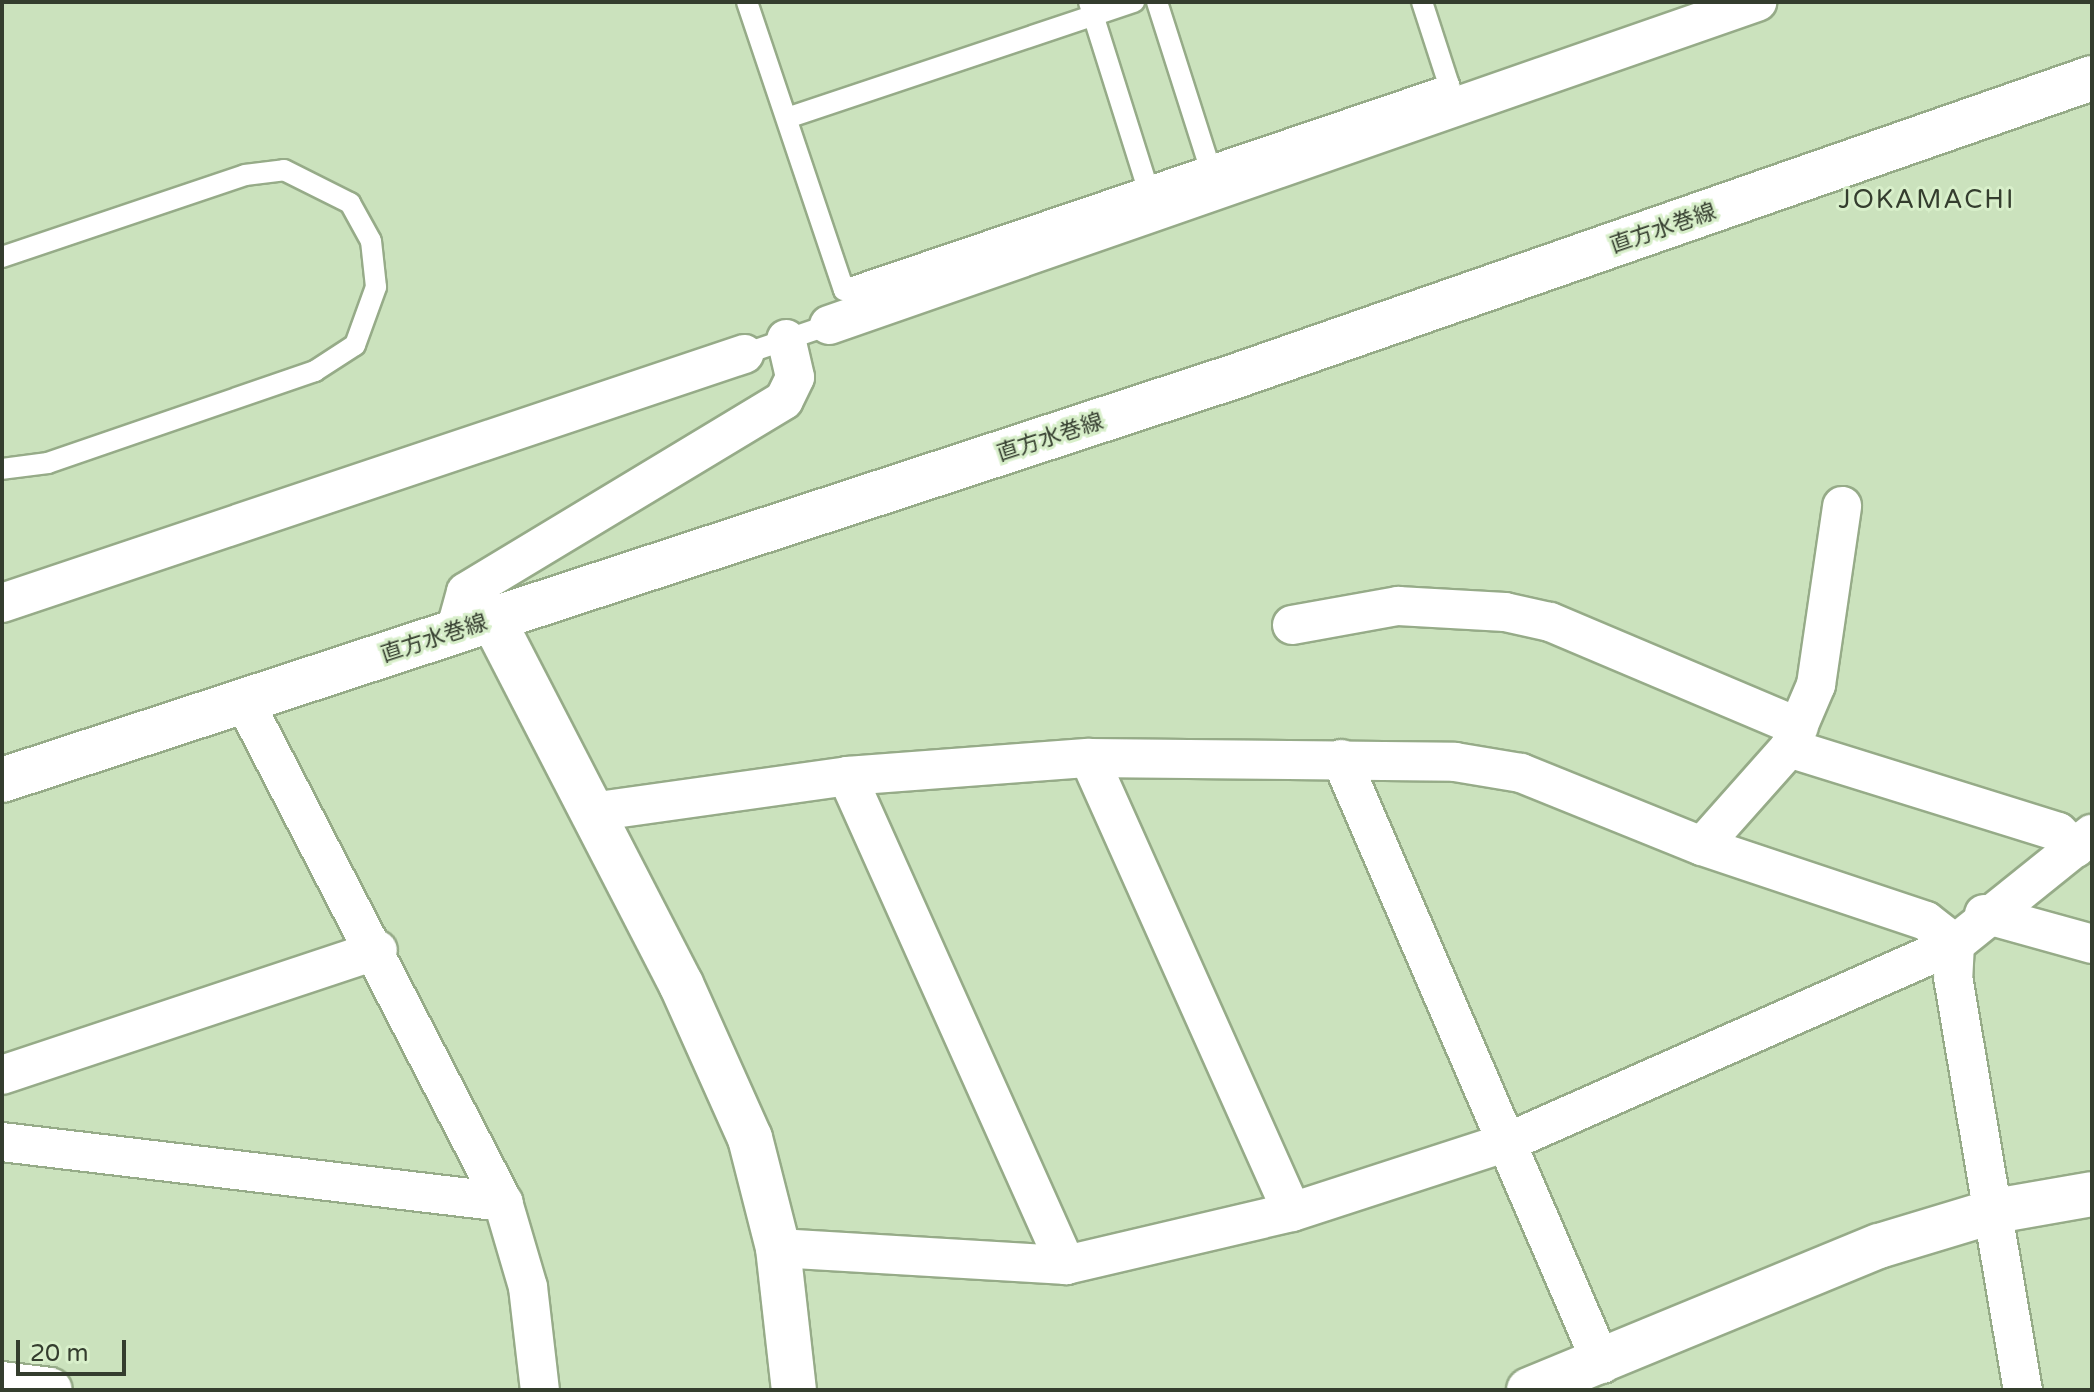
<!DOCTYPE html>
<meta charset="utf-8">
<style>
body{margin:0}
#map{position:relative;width:2094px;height:1392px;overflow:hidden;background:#cbe2bd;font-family:"Varela Round","Noto Sans JP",sans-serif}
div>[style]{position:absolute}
.roads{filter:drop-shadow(2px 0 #96ab88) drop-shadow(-2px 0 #96ab88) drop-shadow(0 2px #96ab88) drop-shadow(0 -2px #96ab88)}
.lane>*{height:20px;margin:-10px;padding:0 10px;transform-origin:10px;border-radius:10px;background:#fff}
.street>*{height:38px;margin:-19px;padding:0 19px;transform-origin:19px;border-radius:19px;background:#fff}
.secondary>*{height:44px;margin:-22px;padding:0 22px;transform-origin:22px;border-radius:22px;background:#fff}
.primary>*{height:44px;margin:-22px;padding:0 22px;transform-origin:22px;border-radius:22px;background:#fff}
span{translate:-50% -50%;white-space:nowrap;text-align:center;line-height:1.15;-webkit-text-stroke:6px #d8efca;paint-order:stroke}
.street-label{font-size:22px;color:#343d2e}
.quarter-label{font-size:26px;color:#343d2e;letter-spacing:2px}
.frame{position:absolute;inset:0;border:4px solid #343d2e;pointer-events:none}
.scale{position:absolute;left:16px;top:1340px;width:110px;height:36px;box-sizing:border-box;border:4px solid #343d2e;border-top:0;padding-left:10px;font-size:24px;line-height:28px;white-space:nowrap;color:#343d2e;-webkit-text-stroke:6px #d8efca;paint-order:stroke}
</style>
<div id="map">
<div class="roads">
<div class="lane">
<i style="left:747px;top:2px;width:304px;rotate:71.4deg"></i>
<i style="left:844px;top:290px;width:639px;rotate:-18.72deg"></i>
<i style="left:1449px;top:85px;width:87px;rotate:-108deg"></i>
<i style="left:1089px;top:2px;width:196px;rotate:72.5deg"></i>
<i style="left:1157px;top:2px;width:174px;rotate:72.3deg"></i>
<i style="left:787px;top:118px;width:366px;rotate:-18.5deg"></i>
<i style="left:2px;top:257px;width:256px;rotate:-18.6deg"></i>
<i style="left:245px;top:175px;width:39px;rotate:-7deg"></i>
<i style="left:284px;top:170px;width:74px;rotate:26.6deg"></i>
<i style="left:350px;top:203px;width:43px;rotate:61.1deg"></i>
<i style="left:371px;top:241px;width:46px;rotate:83.8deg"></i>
<i style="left:376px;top:287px;width:62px;rotate:109.9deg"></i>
<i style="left:355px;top:345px;width:48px;rotate:147deg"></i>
<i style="left:315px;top:371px;width:282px;rotate:161deg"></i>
<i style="left:48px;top:463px;width:46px;rotate:172.6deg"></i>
<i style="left:744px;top:354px;width:90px;rotate:-18.8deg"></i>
</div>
<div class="street">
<i style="left:829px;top:325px;width:983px;rotate:-19.19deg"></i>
<i style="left:2px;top:603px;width:783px;rotate:-18.55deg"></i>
<i style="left:1292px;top:625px;width:108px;rotate:-10.2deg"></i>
<i style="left:1398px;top:606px;width:107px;rotate:3.2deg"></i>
<i style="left:1505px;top:612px;width:46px;rotate:12.5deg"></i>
<i style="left:1550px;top:622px;width:270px;rotate:22.9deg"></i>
<i style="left:455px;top:632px;width:41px;rotate:-74.6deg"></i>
<i style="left:466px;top:592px;width:371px;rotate:-31.1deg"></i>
<i style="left:784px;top:400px;width:25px;rotate:-64deg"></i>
<i style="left:795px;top:377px;width:39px;rotate:-103deg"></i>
<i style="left:244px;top:701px;width:564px;rotate:62.66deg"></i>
<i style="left:503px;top:1202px;width:89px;rotate:73.6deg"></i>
<i style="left:528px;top:1287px;width:104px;rotate:83.4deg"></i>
<i style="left:1789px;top:748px;width:282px;rotate:17.3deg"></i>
<i style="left:2058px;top:832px;width:24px;rotate:42deg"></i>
<i style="left:1089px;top:758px;width:497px;rotate:65.9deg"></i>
<i style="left:1341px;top:759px;width:659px;rotate:66.66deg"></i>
<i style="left:847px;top:776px;width:536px;rotate:65.87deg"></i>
<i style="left:592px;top:812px;width:258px;rotate:-8deg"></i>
<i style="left:847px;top:776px;width:243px;rotate:-4.3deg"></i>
<i style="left:1089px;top:758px;width:366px;rotate:0.6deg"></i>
<i style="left:1455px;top:762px;width:67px;rotate:9.5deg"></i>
<i style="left:1521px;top:773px;width:195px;rotate:22deg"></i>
<i style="left:1702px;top:846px;width:236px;rotate:18.5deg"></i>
<i style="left:1926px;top:921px;width:37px;rotate:38deg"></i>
<i style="left:1702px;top:846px;width:131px;rotate:-48.4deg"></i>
<i style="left:1789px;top:748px;width:69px;rotate:-66.8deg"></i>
<i style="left:1816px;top:685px;width:181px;rotate:-81.7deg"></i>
<i style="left:1984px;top:914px;width:112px;rotate:15.5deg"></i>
<i style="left:1955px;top:944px;width:33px;rotate:93deg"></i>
<i style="left:1953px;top:977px;width:419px;rotate:80.4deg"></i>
<i style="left:2px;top:1075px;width:396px;rotate:-18.4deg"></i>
<i style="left:2px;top:1142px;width:505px;rotate:6.83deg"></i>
<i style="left:778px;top:1248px;width:289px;rotate:3.4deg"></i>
<i style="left:1066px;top:1265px;width:232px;rotate:-13.2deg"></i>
<i style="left:1292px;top:1212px;width:227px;rotate:-18deg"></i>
<i style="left:1508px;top:1142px;width:489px;rotate:-23.9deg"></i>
<i style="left:1955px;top:944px;width:176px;rotate:-38.8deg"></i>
</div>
<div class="secondary">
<i style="left:493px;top:620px;width:410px;rotate:62.7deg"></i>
<i style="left:681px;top:984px;width:169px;rotate:65.9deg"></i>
<i style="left:750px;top:1138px;width:114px;rotate:75.7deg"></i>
<i style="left:778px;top:1248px;width:143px;rotate:83.6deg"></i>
<i style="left:2px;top:1384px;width:48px;rotate:7.1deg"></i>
<i style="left:1529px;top:1390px;width:378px;rotate:-22.4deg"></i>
<i style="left:1879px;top:1246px;width:121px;rotate:-16.8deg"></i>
<i style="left:1995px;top:1211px;width:98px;rotate:-9.9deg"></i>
</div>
<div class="primary">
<i style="left:2px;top:780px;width:1295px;rotate:-18.13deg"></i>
<i style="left:1233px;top:377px;width:910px;rotate:-19.19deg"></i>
</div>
</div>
<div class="street-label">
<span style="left:1663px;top:229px;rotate:-19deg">直方水巻線</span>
<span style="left:1050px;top:438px;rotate:-18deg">直方水巻線</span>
<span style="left:434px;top:639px;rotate:-18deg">直方水巻線</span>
</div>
<div class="quarter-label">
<span style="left:1927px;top:200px">JOKAMACHI</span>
</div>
<div class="frame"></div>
<div class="scale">20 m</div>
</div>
